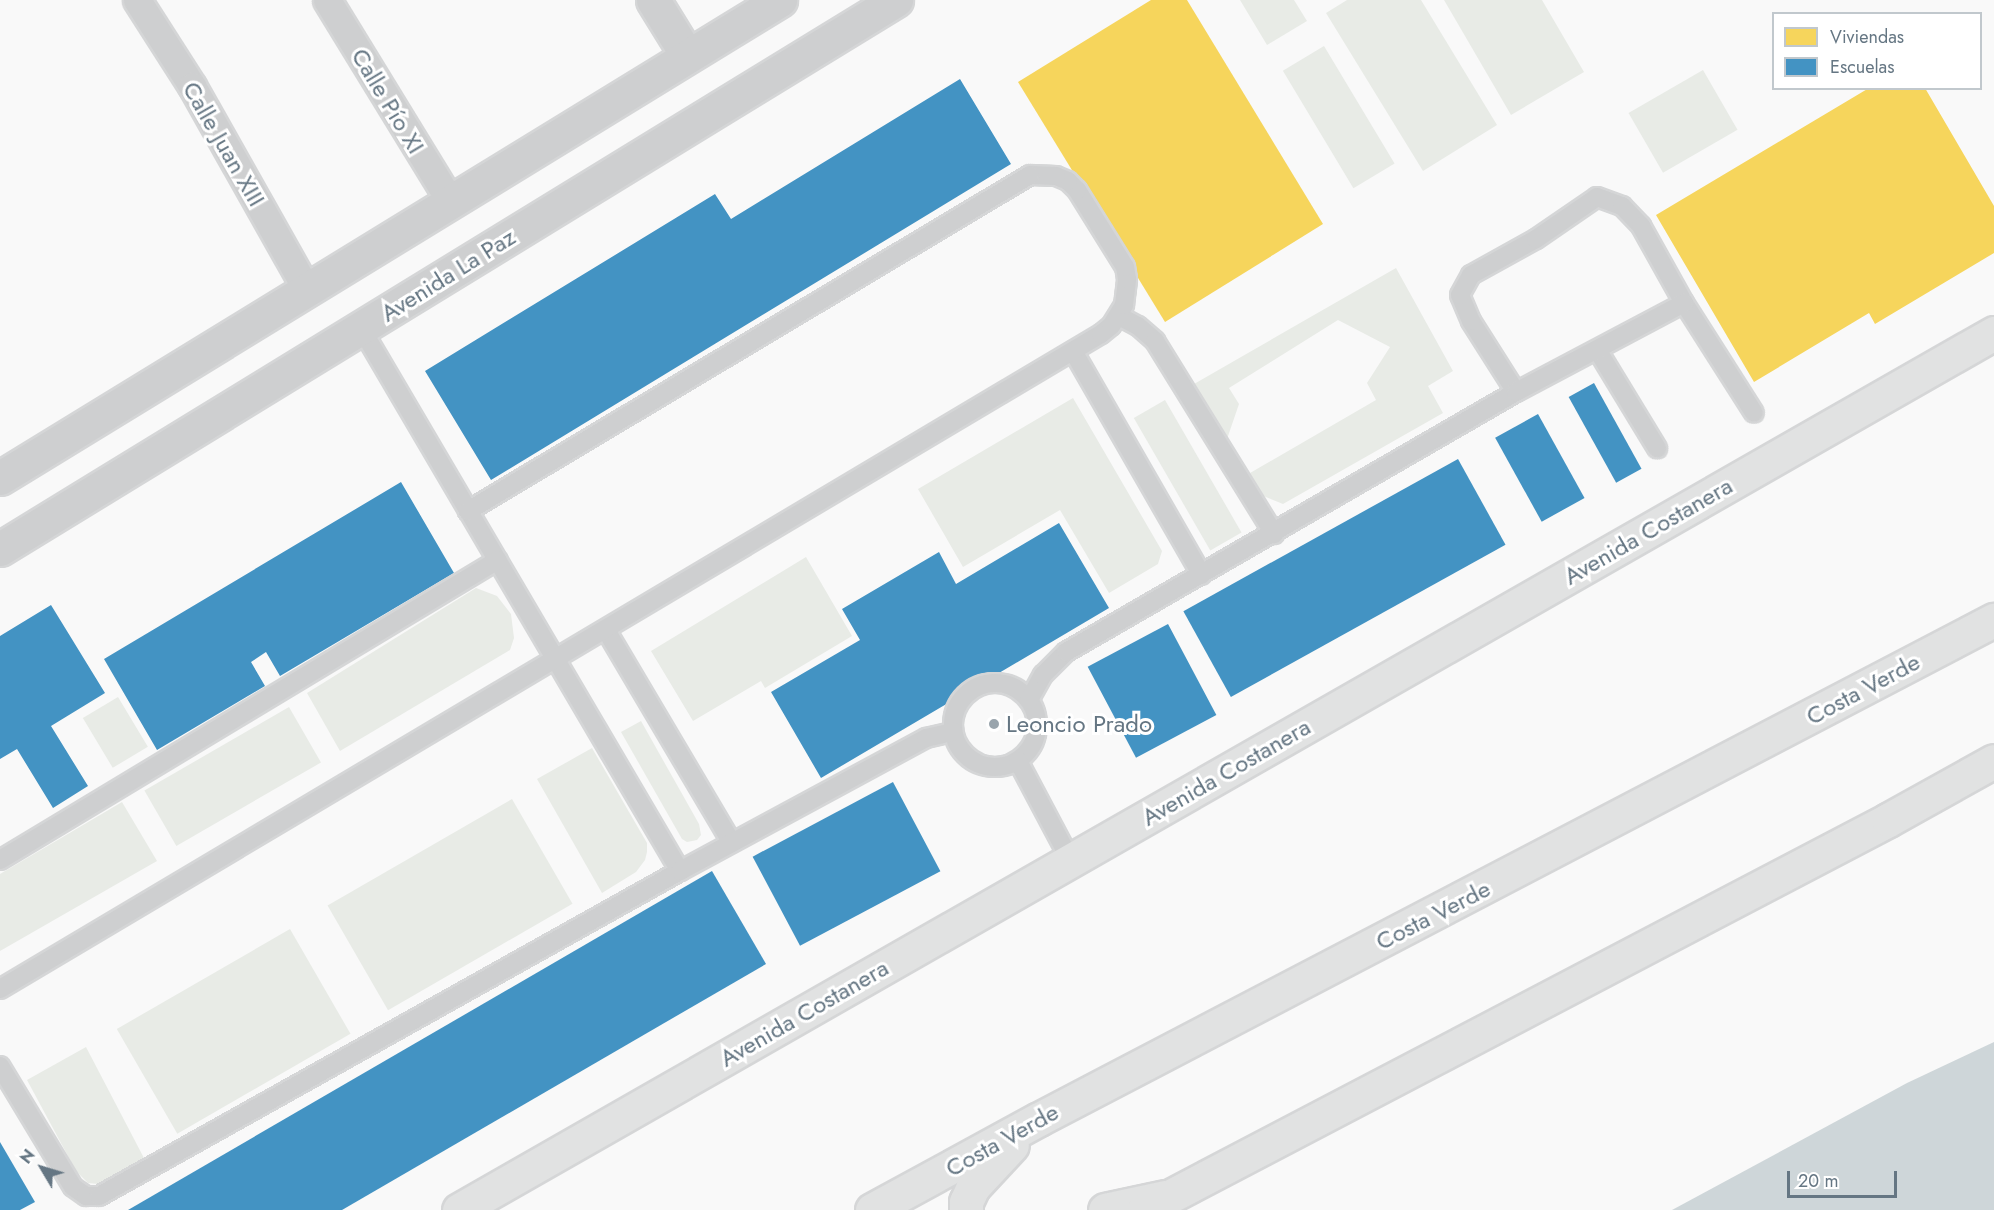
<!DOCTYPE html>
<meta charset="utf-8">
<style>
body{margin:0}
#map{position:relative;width:1994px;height:1210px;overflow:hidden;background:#f9f9f9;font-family:Jost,sans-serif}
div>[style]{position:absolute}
.green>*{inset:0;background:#e8ebe6;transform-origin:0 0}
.water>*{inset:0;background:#ced6d9}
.homes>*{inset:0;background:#f6d55c}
.schools>*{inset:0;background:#4393c3;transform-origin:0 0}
.roads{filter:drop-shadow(2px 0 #d5d6d7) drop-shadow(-2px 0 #d5d6d7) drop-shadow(0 2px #d5d6d7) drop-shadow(0 -2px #d5d6d7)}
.service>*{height:18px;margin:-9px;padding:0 9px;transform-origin:9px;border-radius:9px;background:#cecfd0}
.service>.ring{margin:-9px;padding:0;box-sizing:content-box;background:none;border:18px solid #cecfd0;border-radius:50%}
.pedestrian>*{height:27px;margin:-13.5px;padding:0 13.5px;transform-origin:13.5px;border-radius:13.5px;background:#cecfd0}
.minor>*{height:33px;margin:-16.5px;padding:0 16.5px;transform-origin:16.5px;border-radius:16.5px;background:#cecfd0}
.tertiary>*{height:33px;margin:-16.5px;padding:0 16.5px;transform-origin:16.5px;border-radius:16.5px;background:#cecfd0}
.primary>*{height:33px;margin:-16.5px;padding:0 16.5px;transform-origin:16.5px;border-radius:16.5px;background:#e1e2e2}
.trunk>*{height:33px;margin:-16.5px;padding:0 16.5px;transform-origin:16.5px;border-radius:16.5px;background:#e1e2e2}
.dots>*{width:16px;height:16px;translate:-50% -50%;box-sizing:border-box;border:3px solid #fff;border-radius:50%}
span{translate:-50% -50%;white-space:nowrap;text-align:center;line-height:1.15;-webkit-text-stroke:6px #fff;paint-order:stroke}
.street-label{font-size:24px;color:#657683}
.poi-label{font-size:24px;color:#657683}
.left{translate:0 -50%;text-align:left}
.legend{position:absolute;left:1772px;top:12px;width:210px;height:78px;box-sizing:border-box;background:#fff;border:2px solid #c1c8cd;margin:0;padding:8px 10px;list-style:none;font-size:18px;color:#657683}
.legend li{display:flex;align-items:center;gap:12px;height:30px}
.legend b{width:30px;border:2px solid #c1c8cd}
.north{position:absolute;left:12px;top:1138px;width:60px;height:60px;-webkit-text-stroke:4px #fff;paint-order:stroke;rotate:308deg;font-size:16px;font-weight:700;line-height:24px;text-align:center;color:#657683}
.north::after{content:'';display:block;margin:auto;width:21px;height:27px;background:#657683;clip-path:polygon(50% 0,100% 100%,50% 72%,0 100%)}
.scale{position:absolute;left:1787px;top:1171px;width:110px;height:27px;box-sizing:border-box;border:3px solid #657683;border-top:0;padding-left:8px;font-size:18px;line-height:21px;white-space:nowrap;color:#657683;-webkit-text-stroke:4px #fff;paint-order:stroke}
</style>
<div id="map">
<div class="green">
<i style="clip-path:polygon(1240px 0,1294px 0,1307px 21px,1267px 45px)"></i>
<i style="clip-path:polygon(1347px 0,1421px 0,1497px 125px,1423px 171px,1326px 13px)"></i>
<i style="clip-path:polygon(1444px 0,1542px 0,1584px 72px,1511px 115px)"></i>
<i style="left:1324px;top:46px;width:137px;height:48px;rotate:59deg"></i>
<i style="left:1703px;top:70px;width:69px;height:86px;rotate:60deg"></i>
<i style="clip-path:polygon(1396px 268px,1453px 371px,1428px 386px,1443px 413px,1283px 504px,1261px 495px,1250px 473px,1376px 400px,1367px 383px,1390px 347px,1338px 320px,1229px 388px,1239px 404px,1227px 439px,1194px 384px)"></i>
<i style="clip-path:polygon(1073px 398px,1162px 551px,1158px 564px,1109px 593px,1060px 510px,963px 567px,918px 489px)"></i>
<i style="left:1165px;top:400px;width:153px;height:36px;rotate:60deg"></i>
<i style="clip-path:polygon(806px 557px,852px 636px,765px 688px,761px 681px,693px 721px,651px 651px)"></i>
<i style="clip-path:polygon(476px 588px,497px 596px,511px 614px,514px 638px,510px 650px,340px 751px,307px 693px)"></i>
<i style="left:118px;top:697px;width:58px;height:41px;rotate:59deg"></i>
<i style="left:289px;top:707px;width:64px;height:167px;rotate:60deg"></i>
<i style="clip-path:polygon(641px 721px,699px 824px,701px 835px,697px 840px,687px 842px,682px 839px,621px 732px)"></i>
<i style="clip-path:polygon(592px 748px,647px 843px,647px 852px,645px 860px,636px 872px,602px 893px,537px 779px)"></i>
<i style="left:512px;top:799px;width:121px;height:213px;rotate:60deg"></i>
<i style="clip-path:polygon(122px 802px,157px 861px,0 951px,0 874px)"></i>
<i style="left:290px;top:929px;width:121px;height:200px;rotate:60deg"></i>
<i style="clip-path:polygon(86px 1047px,145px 1160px,98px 1184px,88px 1183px,76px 1171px,27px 1080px)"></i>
</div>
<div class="water">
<i style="clip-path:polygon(1994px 1042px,1994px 1210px,1672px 1210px,1907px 1083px)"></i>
</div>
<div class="homes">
<i style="clip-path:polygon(1151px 0,1187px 0,1323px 224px,1165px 322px,1018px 82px)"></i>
<i style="clip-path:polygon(1869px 88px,1925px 88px,1994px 206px,1994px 253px,1875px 324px,1869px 313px,1754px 382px,1656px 215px)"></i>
</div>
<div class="schools">
<i style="clip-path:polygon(960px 79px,1011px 164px,491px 480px,425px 371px,715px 194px,731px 219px)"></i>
<i style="left:1594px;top:383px;width:98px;height:29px;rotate:61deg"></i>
<i style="left:1538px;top:414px;width:96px;height:49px;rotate:61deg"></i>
<i style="left:1458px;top:459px;width:98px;height:314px;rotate:61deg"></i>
<i style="clip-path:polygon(401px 482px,454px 573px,280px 676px,266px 652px,251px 662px,265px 686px,157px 750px,104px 659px)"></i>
<i style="clip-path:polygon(1059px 523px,1109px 608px,821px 778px,771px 692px,860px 640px,842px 609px,939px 552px,956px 584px)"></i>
<i style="clip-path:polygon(51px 605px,105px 693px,51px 726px,88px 786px,53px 808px,17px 749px,0 759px,0 636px)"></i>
<i style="left:1168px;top:624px;width:103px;height:91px;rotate:62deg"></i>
<i style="left:893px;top:782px;width:101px;height:159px;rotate:62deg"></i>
<i style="clip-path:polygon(712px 871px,766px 964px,342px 1210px,128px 1210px)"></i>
<i style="clip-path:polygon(0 1142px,35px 1202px,20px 1210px,0 1210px)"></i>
</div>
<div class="roads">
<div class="service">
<i style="left:1119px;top:316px;width:21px;rotate:28deg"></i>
<i style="left:1138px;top:326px;width:23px;rotate:41deg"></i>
<i style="left:1155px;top:341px;width:227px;rotate:58.3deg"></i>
<i style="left:361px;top:328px;width:630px;rotate:59.57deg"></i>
<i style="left:1073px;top:351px;width:258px;rotate:60.1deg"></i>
<i style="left:1598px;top:351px;width:114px;rotate:58.7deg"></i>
<i style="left:1516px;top:392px;width:84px;rotate:-122.4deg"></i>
<i style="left:1471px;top:321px;width:28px;rotate:-113deg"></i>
<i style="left:1460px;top:295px;width:23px;rotate:-61deg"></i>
<i style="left:1471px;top:275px;width:74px;rotate:-29deg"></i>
<i style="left:1536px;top:239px;width:74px;rotate:-34.5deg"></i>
<i style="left:1597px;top:197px;width:27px;rotate:20deg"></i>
<i style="left:1622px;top:206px;width:28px;rotate:46deg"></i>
<i style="left:1641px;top:226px;width:88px;rotate:60.8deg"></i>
<i style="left:1684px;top:303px;width:130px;rotate:57.5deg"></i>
<i style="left:606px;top:630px;width:247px;rotate:59.4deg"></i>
<i class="ring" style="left:953px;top:683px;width:66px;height:66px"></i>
<i style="left:1029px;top:700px;width:29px;rotate:-61deg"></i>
<i style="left:1043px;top:675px;width:33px;rotate:-45deg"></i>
<i style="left:1066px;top:652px;width:520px;rotate:-30.02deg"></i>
<i style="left:1516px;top:392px;width:190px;rotate:-27.9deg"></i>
<i style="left:1018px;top:761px;width:113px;rotate:62.1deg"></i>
<i style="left:0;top:860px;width:581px;rotate:-31.07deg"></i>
<i style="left:0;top:989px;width:1281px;rotate:-30.75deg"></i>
<i style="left:1101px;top:334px;width:13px;rotate:-39deg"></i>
<i style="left:1111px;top:326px;width:25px;rotate:-58deg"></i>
<i style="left:1124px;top:305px;width:26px;rotate:-83deg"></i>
<i style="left:1127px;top:279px;width:12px;rotate:-99deg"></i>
<i style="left:1125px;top:267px;width:91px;rotate:-121.9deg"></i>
<i style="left:1077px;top:190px;width:13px;rotate:-135deg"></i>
<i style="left:1068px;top:181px;width:13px;rotate:-157deg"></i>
<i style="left:1056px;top:176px;width:26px;rotate:-178deg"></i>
<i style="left:1030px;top:175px;width:655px;rotate:149.13deg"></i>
<i style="left:0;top:1066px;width:141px;rotate:58.9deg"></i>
<i style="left:73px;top:1187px;width:16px;rotate:35deg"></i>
<i style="left:86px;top:1196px;width:13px"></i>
<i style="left:99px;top:1196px;width:666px;rotate:-29.22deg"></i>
<i style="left:680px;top:871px;width:280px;rotate:-28.4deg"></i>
<i style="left:926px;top:738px;width:28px;rotate:-13deg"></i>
</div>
<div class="pedestrian">
<i style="left:137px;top:0;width:102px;rotate:57.4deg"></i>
<i style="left:192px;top:86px;width:234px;rotate:60.6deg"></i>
<i style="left:327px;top:0;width:236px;rotate:58.5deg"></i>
</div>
<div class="minor">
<i style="left:653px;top:0;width:65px;rotate:58.3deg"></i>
<i style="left:0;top:478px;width:915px;rotate:-31.5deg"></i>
</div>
<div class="tertiary">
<i style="left:0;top:549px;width:1051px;rotate:-31.5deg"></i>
</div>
<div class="primary">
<i style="left:459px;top:1210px;width:1768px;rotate:-29.74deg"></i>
</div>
<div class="trunk">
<i style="left:872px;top:1210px;width:190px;rotate:-28.6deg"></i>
<i style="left:1039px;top:1119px;width:1078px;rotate:-27.59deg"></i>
<i style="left:966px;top:1210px;width:8px;rotate:-90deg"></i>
<i style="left:966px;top:1202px;width:17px;rotate:-65deg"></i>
<i style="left:973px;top:1187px;width:57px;rotate:-47.1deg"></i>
<i style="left:1105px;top:1210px;width:61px;rotate:-12.2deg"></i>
<i style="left:1144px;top:1210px;width:840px;rotate:-27.66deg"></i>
<i style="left:1888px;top:820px;width:121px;rotate:-29.1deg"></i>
</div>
</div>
<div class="dots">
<i style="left:994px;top:724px;background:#99a4ac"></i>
</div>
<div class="street-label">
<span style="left:388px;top:101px;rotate:59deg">Calle Pío XI</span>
<span style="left:224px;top:144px;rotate:60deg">Calle Juan XIII</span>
<span style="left:448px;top:275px;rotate:-32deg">Avenida La Paz</span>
<span style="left:1648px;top:531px;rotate:-30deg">Avenida Costanera</span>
<span style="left:1863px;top:689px;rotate:-28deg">Costa Verde</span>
<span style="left:1226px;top:772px;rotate:-30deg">Avenida Costanera</span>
<span style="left:1433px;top:915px;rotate:-27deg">Costa Verde</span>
<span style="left:804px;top:1013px;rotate:-30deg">Avenida Costanera</span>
<span style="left:1002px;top:1140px;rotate:-29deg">Costa Verde</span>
</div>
<div class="poi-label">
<span class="left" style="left:1006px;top:724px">Leoncio Prado</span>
</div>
<ul class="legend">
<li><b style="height:16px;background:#f6d55c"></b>Viviendas</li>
<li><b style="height:16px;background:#4393c3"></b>Escuelas</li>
</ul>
<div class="north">N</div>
<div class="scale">20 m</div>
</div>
